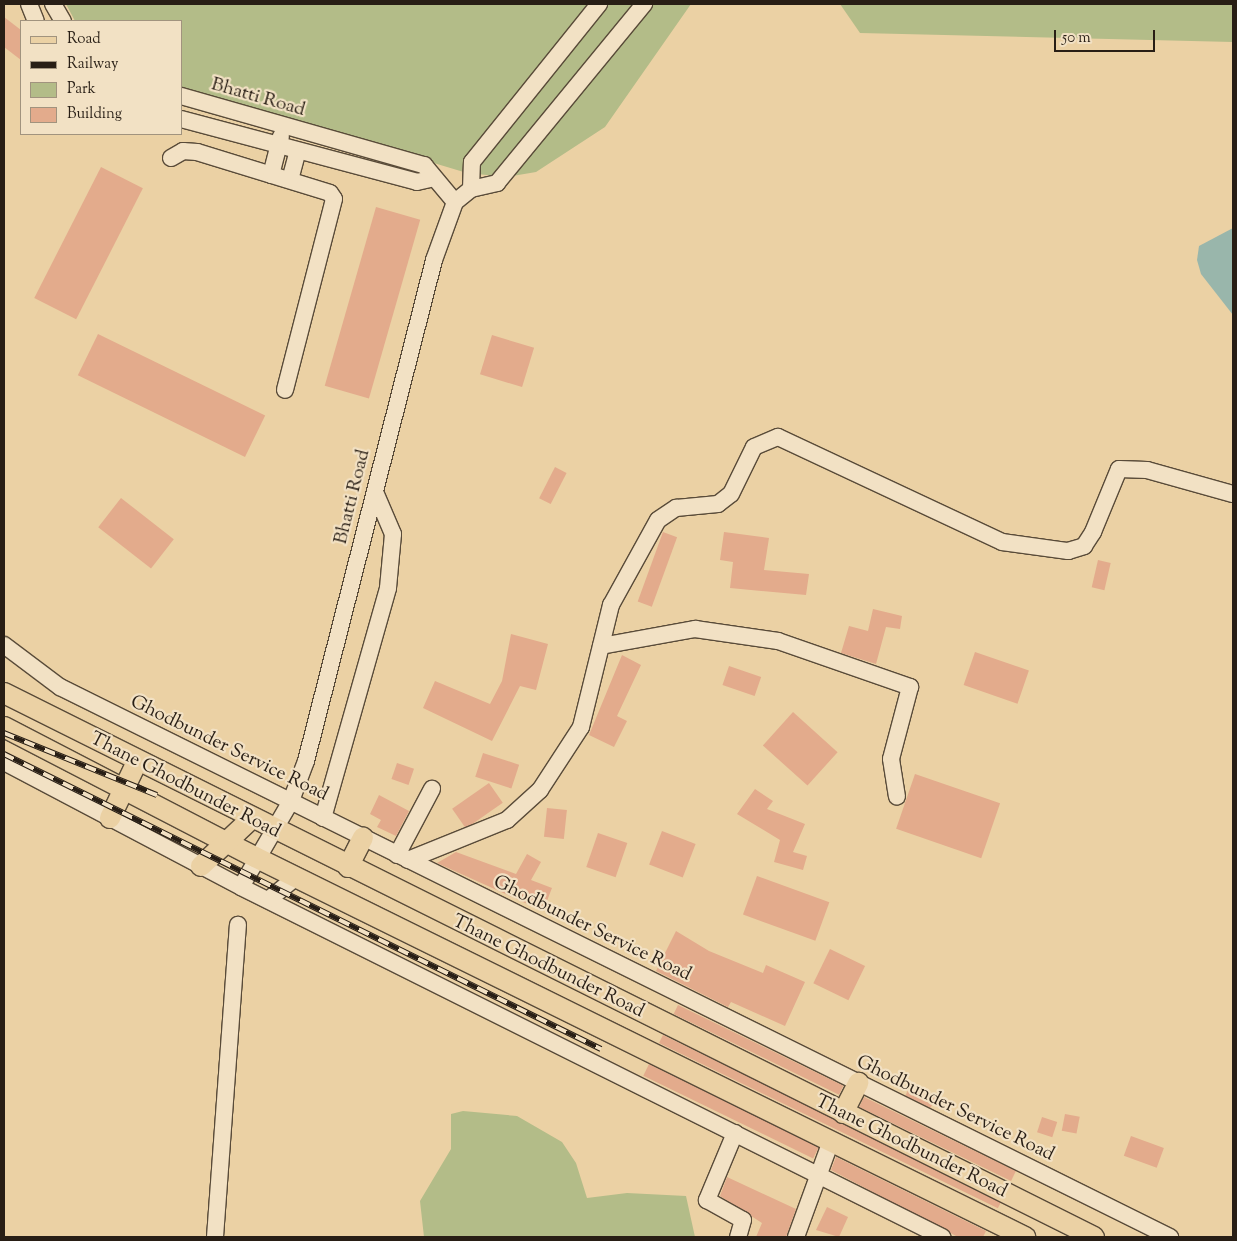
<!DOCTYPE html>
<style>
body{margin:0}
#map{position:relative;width:1237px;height:1241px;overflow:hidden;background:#ebd1a4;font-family:"Sorts Mill Goudy",serif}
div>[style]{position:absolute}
.green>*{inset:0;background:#b3bc88}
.water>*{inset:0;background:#99b6ab}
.building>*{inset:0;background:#e3ab8c;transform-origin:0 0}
.roads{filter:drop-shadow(1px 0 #594b39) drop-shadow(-1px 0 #594b39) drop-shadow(0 1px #594b39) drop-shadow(0 -1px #594b39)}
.minor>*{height:16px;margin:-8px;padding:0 8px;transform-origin:8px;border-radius:8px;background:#f2e1c4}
.major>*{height:20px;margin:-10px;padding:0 10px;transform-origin:10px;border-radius:10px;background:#ebd1a4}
.rail>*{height:5.5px;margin-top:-2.75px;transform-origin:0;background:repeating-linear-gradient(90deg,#f2e1c4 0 11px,#281e15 0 22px);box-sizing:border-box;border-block:1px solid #281e15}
span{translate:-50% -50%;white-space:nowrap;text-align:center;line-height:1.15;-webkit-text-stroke:4.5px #f2e1c4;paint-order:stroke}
.street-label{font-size:19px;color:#281e15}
.frame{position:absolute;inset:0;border:5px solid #281e15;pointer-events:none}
.legend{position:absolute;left:20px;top:20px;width:162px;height:115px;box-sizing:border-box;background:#f2e1c4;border:1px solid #a1937e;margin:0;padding:6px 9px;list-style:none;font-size:15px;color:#281e15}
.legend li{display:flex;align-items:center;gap:10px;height:25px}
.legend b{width:25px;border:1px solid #a1937e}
.scale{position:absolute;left:1054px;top:30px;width:101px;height:22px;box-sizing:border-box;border:2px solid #281e15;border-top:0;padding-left:6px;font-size:15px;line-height:18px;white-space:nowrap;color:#281e15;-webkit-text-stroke:4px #f2e1c4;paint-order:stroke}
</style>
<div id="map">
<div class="green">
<i style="clip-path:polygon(66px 4px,691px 4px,605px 127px,536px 172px,506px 177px,467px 173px,181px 87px,181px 21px,75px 21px)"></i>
<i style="clip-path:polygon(840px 4px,1233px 4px,1233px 42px,860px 33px)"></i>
<i style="clip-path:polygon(463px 1111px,517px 1116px,562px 1142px,576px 1163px,587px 1198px,627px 1193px,686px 1196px,695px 1237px,424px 1237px,420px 1201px,451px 1149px,451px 1114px)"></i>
</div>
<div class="water">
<i style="clip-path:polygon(1233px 228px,1233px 315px,1201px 274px,1197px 260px,1199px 246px)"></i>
</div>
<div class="building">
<i style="clip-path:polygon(4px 17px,21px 30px,21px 60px,4px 47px)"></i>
<i style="left:101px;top:167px;width:47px;height:147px;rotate:27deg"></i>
<i style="left:376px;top:207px;width:46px;height:186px;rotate:16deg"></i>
<i style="left:98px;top:334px;width:186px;height:46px;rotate:26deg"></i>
<i style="left:492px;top:335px;width:44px;height:41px;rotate:17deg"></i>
<i style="left:555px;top:467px;width:13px;height:35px;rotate:27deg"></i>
<i style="left:121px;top:498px;width:67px;height:37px;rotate:38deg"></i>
<i style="left:663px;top:532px;width:15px;height:74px;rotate:20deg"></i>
<i style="clip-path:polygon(724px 532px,769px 538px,764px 570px,809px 574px,806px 595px,730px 588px,733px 562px,720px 560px)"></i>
<i style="left:1098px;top:560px;width:13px;height:28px;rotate:13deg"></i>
<i style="clip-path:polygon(873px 609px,902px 616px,900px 629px,886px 627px,876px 664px,841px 653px,849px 626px,868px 631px)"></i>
<i style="clip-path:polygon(511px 634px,548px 644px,536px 690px,520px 686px,492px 741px,423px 708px,435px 681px,490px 704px,502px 681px)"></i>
<i style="left:975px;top:652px;width:57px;height:35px;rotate:19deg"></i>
<i style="clip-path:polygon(622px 655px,641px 665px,617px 716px,627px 721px,614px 747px,589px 735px)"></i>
<i style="left:729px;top:666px;width:34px;height:20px;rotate:19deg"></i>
<i style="left:793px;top:712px;width:60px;height:45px;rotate:42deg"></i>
<i style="left:483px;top:753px;width:38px;height:25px;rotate:18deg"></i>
<i style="left:397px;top:763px;width:18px;height:17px;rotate:19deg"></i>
<i style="left:915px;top:774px;width:90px;height:58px;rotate:19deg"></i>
<i style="left:489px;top:783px;width:24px;height:45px;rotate:55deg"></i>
<i style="clip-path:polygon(755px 789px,773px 801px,767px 809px,805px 824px,793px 852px,807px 856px,803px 870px,774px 862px,780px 840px,737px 814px)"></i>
<i style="clip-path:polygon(379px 795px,409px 811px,396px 836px,377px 827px,381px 820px,370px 814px)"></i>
<i style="left:547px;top:808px;width:20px;height:29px;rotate:6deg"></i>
<i style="left:662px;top:831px;width:36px;height:36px;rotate:21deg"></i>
<i style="left:598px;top:833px;width:31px;height:36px;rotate:19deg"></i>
<i style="clip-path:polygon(456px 852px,516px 874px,527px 854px,541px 862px,531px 880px,552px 888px,543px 911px,437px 863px)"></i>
<i style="left:757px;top:876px;width:77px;height:41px;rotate:20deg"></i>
<i style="clip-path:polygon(676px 931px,709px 951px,763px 973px,766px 965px,805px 982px,785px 1026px,731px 1002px,728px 1007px,656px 971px)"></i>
<i style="left:830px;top:949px;width:39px;height:38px;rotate:26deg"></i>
<i style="left:678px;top:1005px;width:184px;height:10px;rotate:26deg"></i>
<i style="left:663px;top:1035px;width:377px;height:9px;rotate:26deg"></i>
<i style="left:649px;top:1064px;width:189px;height:13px;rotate:26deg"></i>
<i style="left:911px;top:1084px;width:28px;height:13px;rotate:26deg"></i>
<i style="left:864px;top:1097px;width:169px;height:11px;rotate:26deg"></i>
<i style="left:1065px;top:1114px;width:15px;height:17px;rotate:11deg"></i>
<i style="left:1042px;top:1117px;width:16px;height:16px;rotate:18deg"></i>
<i style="left:1131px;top:1136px;width:35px;height:21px;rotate:20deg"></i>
<i style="clip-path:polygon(836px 1157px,986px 1231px,983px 1237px,958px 1237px,831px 1170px)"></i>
<i style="clip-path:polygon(727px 1177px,796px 1209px,786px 1237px,756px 1237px,762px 1223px,720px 1196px)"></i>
<i style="clip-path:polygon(827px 1207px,848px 1217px,839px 1237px,816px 1230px)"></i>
</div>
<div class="roads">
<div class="minor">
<i style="left:29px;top:4px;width:18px;rotate:68deg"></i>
<i style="left:53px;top:4px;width:20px;rotate:60deg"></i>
<i style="left:181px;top:96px;width:253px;rotate:15.9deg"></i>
<i style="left:424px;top:165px;width:48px;rotate:50deg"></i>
<i style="left:455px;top:202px;width:62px;rotate:109.9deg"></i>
<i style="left:434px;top:260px;width:517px;rotate:104.33deg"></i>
<i style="left:306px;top:761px;width:43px;rotate:110.6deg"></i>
<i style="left:291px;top:801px;width:99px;rotate:120.2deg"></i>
<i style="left:181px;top:119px;width:244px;rotate:14.9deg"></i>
<i style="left:417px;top:182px;width:17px;rotate:-13deg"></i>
<i style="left:171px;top:158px;width:14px;rotate:-30deg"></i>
<i style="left:183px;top:151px;width:14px;rotate:4deg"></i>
<i style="left:197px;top:152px;width:139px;rotate:17.1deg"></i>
<i style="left:330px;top:193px;width:7px;rotate:56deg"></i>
<i style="left:334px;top:199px;width:197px;rotate:104.4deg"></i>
<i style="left:271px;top:175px;width:40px;rotate:-75.6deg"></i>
<i style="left:290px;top:180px;width:30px;rotate:-75deg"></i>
<i style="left:471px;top:189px;width:27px;rotate:-88deg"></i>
<i style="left:472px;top:162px;width:203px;rotate:-51.2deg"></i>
<i style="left:455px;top:202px;width:21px;rotate:-39deg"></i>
<i style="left:471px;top:189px;width:27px;rotate:-13deg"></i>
<i style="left:497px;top:183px;width:232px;rotate:-50.6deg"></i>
<i style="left:4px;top:645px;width:70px;rotate:36.9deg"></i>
<i style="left:60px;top:687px;width:1239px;rotate:26.36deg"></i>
<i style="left:601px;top:646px;width:96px;rotate:-10.3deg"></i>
<i style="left:695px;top:629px;width:84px;rotate:8.2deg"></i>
<i style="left:778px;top:641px;width:140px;rotate:19.2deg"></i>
<i style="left:910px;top:687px;width:74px;rotate:104.8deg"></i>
<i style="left:891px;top:759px;width:38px;rotate:81deg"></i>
<i style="left:4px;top:762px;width:268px;rotate:27.8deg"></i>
<i style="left:241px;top:887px;width:784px;rotate:26.53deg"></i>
<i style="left:323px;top:818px;width:239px;rotate:-74.2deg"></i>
<i style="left:388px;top:588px;width:54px;rotate:-84.7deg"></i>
<i style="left:393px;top:534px;width:46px;rotate:-113.2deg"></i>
<i style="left:397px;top:855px;width:75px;rotate:-62.1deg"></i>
<i style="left:408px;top:860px;width:107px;rotate:-22deg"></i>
<i style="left:507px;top:820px;width:45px;rotate:-42.3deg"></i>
<i style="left:540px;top:790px;width:75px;rotate:-56.9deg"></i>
<i style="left:581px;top:727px;width:126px;rotate:-76.2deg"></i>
<i style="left:611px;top:605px;width:97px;rotate:-61.1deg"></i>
<i style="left:658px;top:520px;width:22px;rotate:-34deg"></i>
<i style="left:676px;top:508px;width:42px;rotate:-5.4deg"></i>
<i style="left:718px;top:504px;width:16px;rotate:-38deg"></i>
<i style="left:731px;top:494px;width:52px;rotate:-63.9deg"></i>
<i style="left:754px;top:447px;width:26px;rotate:-23deg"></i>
<i style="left:778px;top:437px;width:247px;rotate:25.1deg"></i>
<i style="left:1002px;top:542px;width:67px;rotate:7.8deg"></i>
<i style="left:1068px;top:551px;width:17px;rotate:-17deg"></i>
<i style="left:1084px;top:546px;width:17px;rotate:-57deg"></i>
<i style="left:1093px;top:532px;width:68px;rotate:-67.6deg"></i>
<i style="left:1119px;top:469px;width:28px;rotate:2deg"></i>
<i style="left:1147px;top:470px;width:89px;rotate:15.6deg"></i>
<i style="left:268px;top:900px;width:36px;rotate:-39deg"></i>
<i style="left:735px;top:1133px;width:73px;rotate:112.7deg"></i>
<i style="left:707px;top:1200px;width:41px;rotate:29.1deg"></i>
<i style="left:743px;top:1220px;width:18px;rotate:106deg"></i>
<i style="left:215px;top:1237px;width:313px;rotate:-85.8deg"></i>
<i style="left:796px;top:1237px;width:102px;rotate:-70deg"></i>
</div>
<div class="major">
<i style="left:4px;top:693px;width:1218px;rotate:26.52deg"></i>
<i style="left:4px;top:727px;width:283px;rotate:27.4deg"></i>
<i style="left:255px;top:857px;width:859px;rotate:26.27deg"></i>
<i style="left:110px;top:818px;width:62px;rotate:-64.3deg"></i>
<i style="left:201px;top:866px;width:69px;rotate:-43.2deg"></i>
<i style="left:348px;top:867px;width:33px;rotate:-63deg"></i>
<i style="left:843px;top:1113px;width:34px;rotate:-63deg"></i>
</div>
</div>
<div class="rail">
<i style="left:4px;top:733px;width:165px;rotate:22.1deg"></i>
<i style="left:4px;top:754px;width:666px;rotate:26.3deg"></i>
</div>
<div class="street-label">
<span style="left:258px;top:98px;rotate:16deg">Bhatti Road</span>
<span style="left:353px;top:497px;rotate:-76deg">Bhatti Road</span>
<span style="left:229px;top:749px;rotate:26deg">Ghodbunder Service Road</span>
<span style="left:185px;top:786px;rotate:27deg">Thane Ghodbunder Road</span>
<span style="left:592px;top:929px;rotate:26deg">Ghodbunder Service Road</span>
<span style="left:548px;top:967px;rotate:26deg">Thane Ghodbunder Road</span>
<span style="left:955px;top:1109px;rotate:26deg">Ghodbunder Service Road</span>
<span style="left:911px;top:1147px;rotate:26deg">Thane Ghodbunder Road</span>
</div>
<div class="frame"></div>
<ul class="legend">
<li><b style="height:6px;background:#ebd1a4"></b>Road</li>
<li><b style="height:6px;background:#281e15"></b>Railway</li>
<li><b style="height:14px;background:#b3bc88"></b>Park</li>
<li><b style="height:14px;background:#e3ab8c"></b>Building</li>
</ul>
<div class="scale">50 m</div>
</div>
